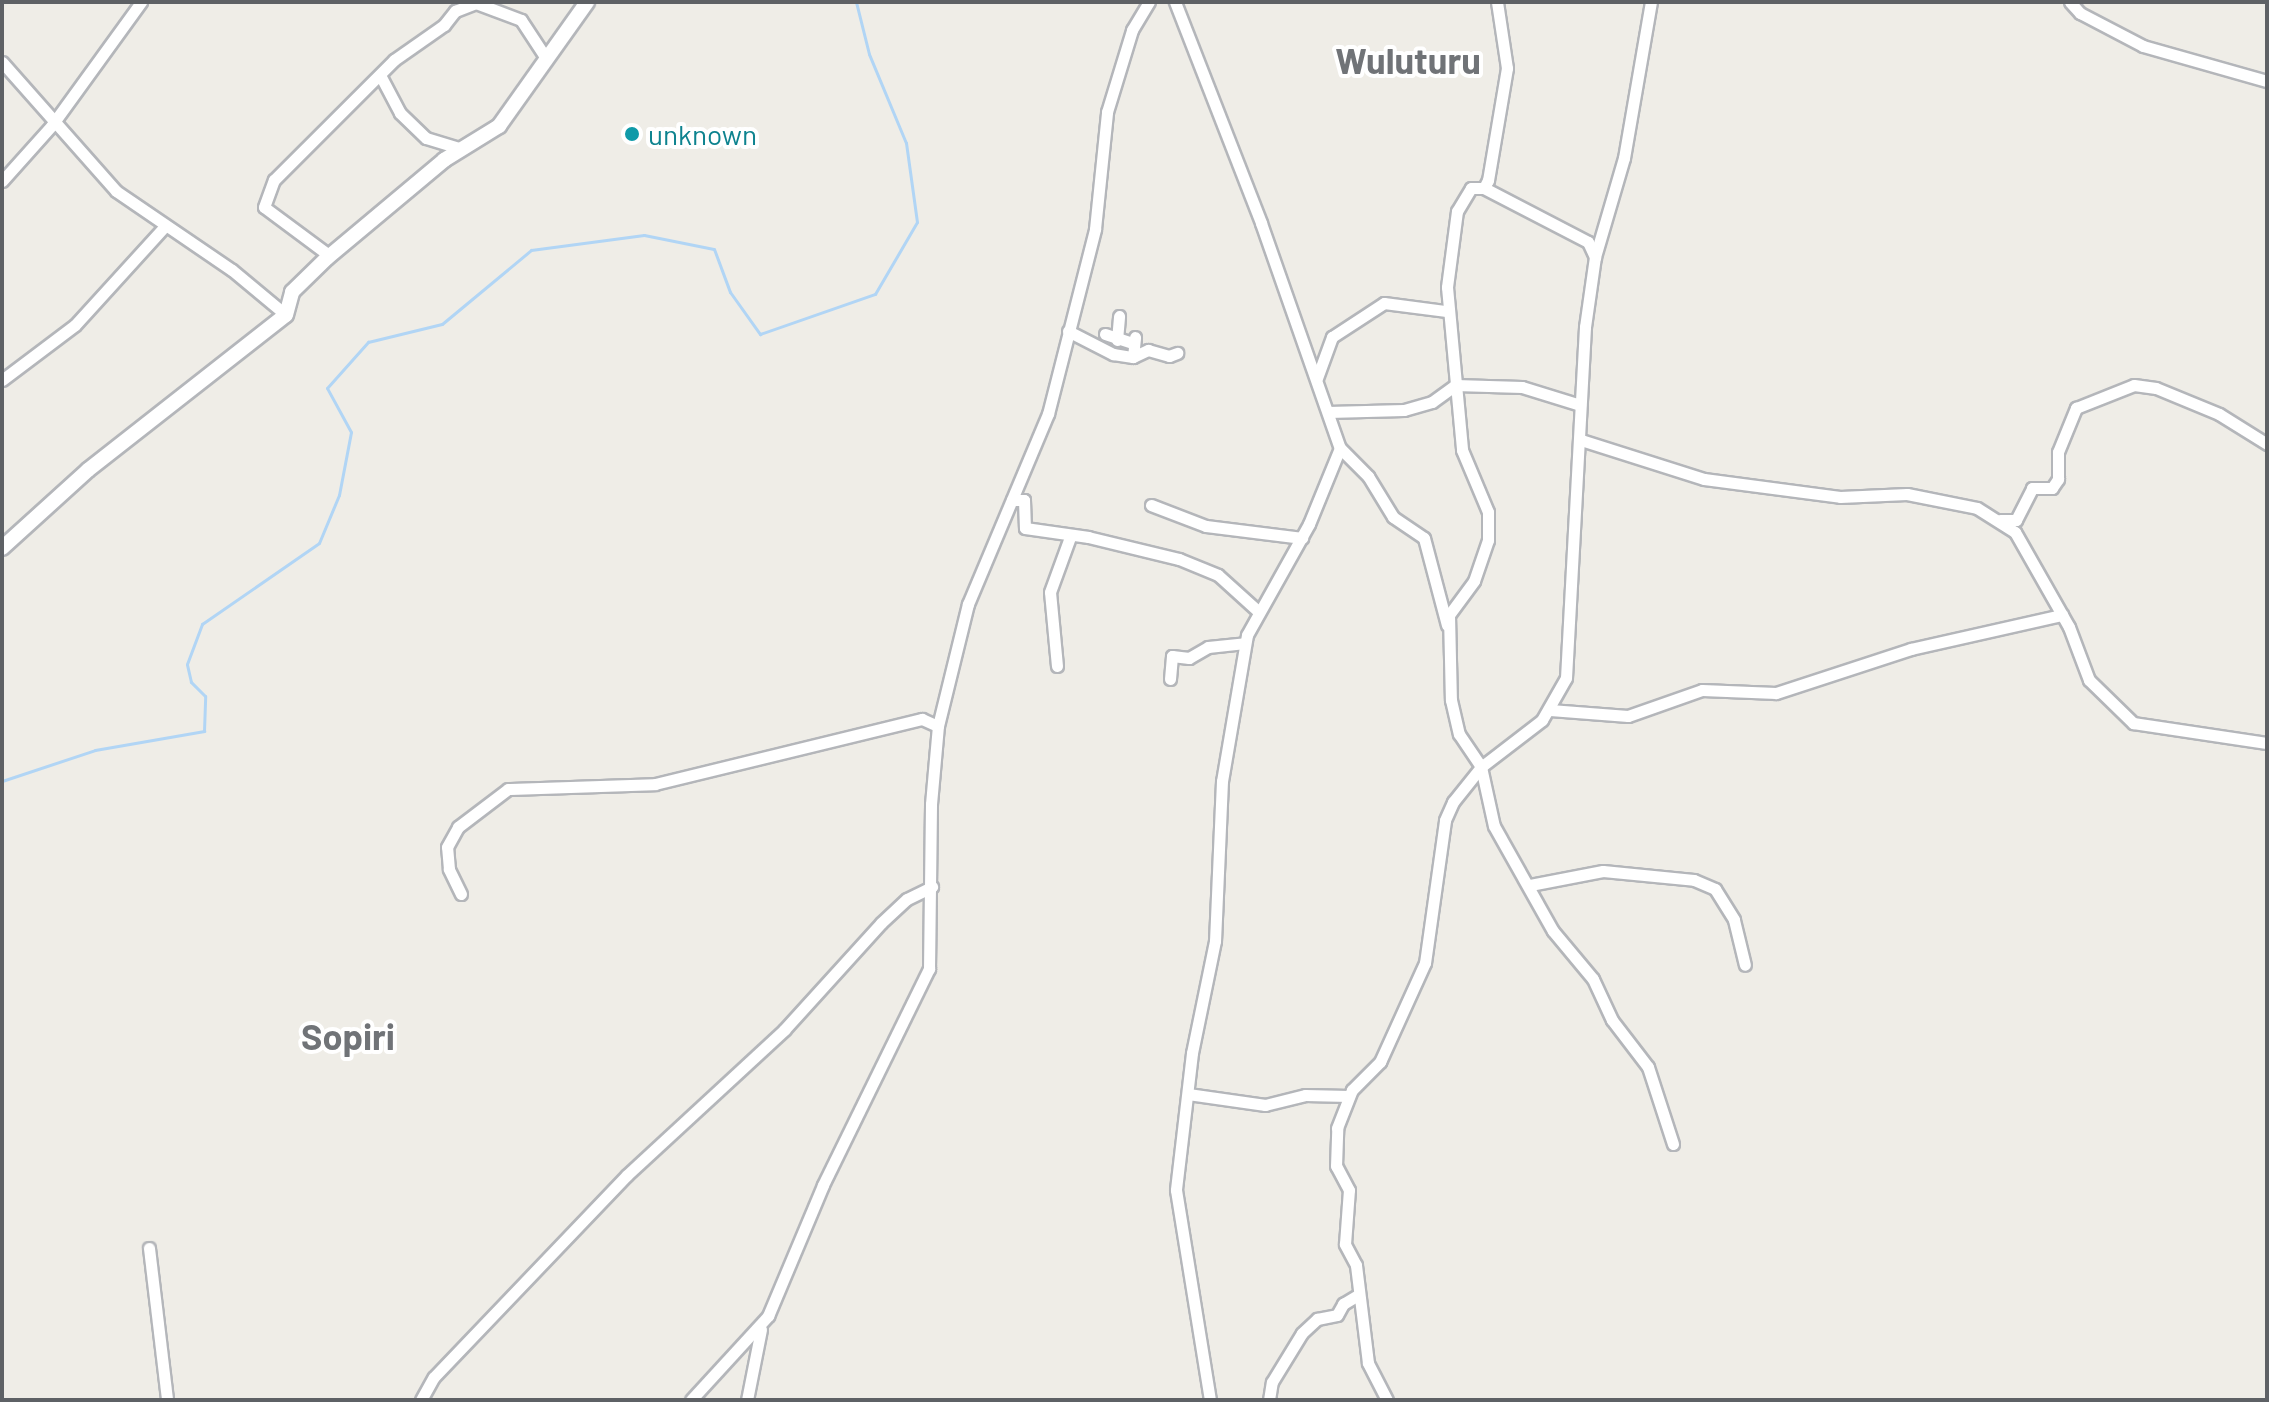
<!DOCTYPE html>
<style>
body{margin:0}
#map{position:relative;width:2269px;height:1402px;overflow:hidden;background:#efede7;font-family:Barlow,sans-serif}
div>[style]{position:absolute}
.stream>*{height:3px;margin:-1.5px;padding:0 1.5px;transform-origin:1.5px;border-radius:1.5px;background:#b1d5f5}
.roads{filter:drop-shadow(2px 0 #b4b6ba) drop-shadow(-2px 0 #b4b6ba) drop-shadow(0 2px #b4b6ba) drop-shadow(0 -2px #b4b6ba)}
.minor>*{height:11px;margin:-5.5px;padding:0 5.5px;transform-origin:5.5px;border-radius:5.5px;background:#fff}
.tertiary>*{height:14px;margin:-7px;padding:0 7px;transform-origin:7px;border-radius:7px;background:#fff}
.dots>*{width:22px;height:22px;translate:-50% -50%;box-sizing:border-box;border:4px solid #fff;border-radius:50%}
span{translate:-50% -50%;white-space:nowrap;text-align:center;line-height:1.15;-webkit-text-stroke:8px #fff;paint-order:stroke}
.culture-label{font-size:28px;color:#0d838f}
.left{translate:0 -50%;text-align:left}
.district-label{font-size:36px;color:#707377;font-weight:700}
.frame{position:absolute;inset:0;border:4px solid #5e6165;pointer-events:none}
</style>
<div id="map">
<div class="stream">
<i style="left:2px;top:781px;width:98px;rotate:-18.4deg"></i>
<i style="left:95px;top:750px;width:111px;rotate:-9.9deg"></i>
<i style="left:204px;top:731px;width:35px;rotate:-88deg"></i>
<i style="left:205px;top:696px;width:20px;rotate:-135deg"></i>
<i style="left:191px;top:682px;width:18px;rotate:-103deg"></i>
<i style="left:187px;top:664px;width:43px;rotate:-69.4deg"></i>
<i style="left:202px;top:624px;width:142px;rotate:-34.7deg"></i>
<i style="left:319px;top:543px;width:52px;rotate:-67.4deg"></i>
<i style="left:339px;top:495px;width:64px;rotate:-79.2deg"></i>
<i style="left:351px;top:432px;width:50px;rotate:-118.6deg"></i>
<i style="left:327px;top:388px;width:62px;rotate:-48.3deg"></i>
<i style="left:368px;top:342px;width:76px;rotate:-13.7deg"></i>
<i style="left:442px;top:324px;width:116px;rotate:-39.7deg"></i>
<i style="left:531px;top:250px;width:114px;rotate:-7.6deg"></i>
<i style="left:644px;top:235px;width:71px;rotate:11.3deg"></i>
<i style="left:714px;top:249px;width:46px;rotate:69.6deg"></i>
<i style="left:730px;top:292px;width:52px;rotate:54.5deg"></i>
<i style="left:760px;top:334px;width:122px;rotate:-19.2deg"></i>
<i style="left:875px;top:294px;width:83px;rotate:-59.7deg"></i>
<i style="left:917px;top:222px;width:80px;rotate:-97.9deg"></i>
<i style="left:906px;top:143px;width:96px;rotate:-112.6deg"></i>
<i style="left:869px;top:54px;width:54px;rotate:-104deg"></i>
</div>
<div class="roads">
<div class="minor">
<i style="left:1175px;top:2px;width:237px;rotate:68.7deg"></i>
<i style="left:1261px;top:223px;width:238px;rotate:70.7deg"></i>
<i style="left:1340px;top:448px;width:82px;rotate:112.2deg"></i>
<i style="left:1309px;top:524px;width:127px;rotate:119.2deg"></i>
<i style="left:1247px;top:635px;width:148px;rotate:99.7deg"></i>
<i style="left:1222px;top:781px;width:160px;rotate:92.5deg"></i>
<i style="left:1215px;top:941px;width:114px;rotate:101.6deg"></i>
<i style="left:1192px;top:1053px;width:138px;rotate:96.7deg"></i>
<i style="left:1176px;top:1190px;width:213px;rotate:80.8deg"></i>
<i style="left:1497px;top:2px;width:67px;rotate:81.4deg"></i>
<i style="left:1507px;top:68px;width:114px;rotate:99.6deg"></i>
<i style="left:1488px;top:180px;width:9px;rotate:117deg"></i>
<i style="left:1484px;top:188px;width:13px;rotate:180deg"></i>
<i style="left:1471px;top:188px;width:27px;rotate:121deg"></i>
<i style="left:1457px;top:211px;width:77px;rotate:97.5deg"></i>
<i style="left:1447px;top:287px;width:164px;rotate:84.7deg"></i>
<i style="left:1462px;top:450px;width:67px;rotate:67.2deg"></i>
<i style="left:1488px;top:512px;width:28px;rotate:90deg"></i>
<i style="left:1488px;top:540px;width:43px;rotate:108.9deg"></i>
<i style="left:1474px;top:581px;width:42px;rotate:126.3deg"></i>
<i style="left:1449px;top:615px;width:85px;rotate:88.7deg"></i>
<i style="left:1451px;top:700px;width:35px;rotate:77deg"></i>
<i style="left:1459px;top:734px;width:40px;rotate:56deg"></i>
<i style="left:1481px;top:767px;width:60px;rotate:77.6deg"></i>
<i style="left:1494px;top:826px;width:120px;rotate:60.7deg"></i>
<i style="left:1553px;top:931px;width:62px;rotate:50.2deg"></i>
<i style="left:1593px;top:979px;width:45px;rotate:65.1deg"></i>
<i style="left:1612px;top:1020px;width:59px;rotate:52.5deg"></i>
<i style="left:1648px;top:1067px;width:81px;rotate:72deg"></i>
<i style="left:2070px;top:2px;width:15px;rotate:48deg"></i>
<i style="left:2080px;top:13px;width:71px;rotate:27.6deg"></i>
<i style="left:2143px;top:46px;width:129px;rotate:15.8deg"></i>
<i style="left:2px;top:62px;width:172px;rotate:48.5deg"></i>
<i style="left:116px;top:191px;width:140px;rotate:34.3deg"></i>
<i style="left:232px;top:270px;width:70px;rotate:39.8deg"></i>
<i style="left:380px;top:75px;width:43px;rotate:62.2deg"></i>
<i style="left:400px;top:113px;width:36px;rotate:44deg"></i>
<i style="left:426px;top:138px;width:37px;rotate:17deg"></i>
<i style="left:2px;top:181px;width:75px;rotate:-48.2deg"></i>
<i style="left:52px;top:125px;width:152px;rotate:-54.1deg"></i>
<i style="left:1484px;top:188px;width:117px;rotate:27.4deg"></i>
<i style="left:1588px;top:242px;width:17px;rotate:65deg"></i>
<i style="left:330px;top:256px;width:82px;rotate:-143.4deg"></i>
<i style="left:264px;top:207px;width:29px;rotate:-70deg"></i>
<i style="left:274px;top:180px;width:170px;rotate:-45deg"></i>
<i style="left:394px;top:60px;width:61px;rotate:-35deg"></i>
<i style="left:444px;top:25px;width:18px;rotate:-52deg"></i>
<i style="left:455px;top:11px;width:22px;rotate:-21deg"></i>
<i style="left:476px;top:3px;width:48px;rotate:20.7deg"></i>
<i style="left:521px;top:20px;width:45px;rotate:56.7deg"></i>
<i style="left:1068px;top:331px;width:51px;rotate:27.1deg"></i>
<i style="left:1113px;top:354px;width:20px;rotate:9deg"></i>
<i style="left:1133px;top:357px;width:20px;rotate:-84deg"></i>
<i style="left:1105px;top:334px;width:28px;rotate:18deg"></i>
<i style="left:1117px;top:340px;width:24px;rotate:-85deg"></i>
<i style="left:1133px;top:357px;width:17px;rotate:-25deg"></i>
<i style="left:1148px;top:350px;width:22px;rotate:16deg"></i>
<i style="left:1169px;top:356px;width:9px;rotate:-21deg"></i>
<i style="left:1317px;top:378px;width:44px;rotate:-69.9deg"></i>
<i style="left:1332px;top:337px;width:62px;rotate:-33.2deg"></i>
<i style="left:1384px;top:303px;width:63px;rotate:7.4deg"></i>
<i style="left:2px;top:380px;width:91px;rotate:-37deg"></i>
<i style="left:75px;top:325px;width:134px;rotate:-47.7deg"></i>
<i style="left:1328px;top:412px;width:76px;rotate:-1.5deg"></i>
<i style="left:1404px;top:410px;width:29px;rotate:-16deg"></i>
<i style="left:1432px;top:402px;width:29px;rotate:-36deg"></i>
<i style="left:1455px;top:385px;width:67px;rotate:1.7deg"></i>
<i style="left:1522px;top:387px;width:61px;rotate:17.2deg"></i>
<i style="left:1581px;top:440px;width:129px;rotate:17.6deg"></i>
<i style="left:1704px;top:479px;width:137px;rotate:7.5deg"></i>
<i style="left:1840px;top:497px;width:67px;rotate:-2.6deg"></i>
<i style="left:1907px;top:494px;width:71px;rotate:11.3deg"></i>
<i style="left:1977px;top:508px;width:45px;rotate:32.3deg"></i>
<i style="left:2015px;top:532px;width:109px;rotate:60.4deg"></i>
<i style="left:2069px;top:627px;width:57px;rotate:69.3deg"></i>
<i style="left:2089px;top:680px;width:62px;rotate:44.3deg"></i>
<i style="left:2133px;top:723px;width:135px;rotate:8.5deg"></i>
<i style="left:1340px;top:448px;width:40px;rotate:45deg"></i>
<i style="left:1368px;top:476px;width:48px;rotate:58.6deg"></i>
<i style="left:1393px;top:517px;width:37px;rotate:34deg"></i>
<i style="left:1424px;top:538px;width:90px;rotate:75.2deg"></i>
<i style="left:1012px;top:500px;width:12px"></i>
<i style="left:1024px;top:500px;width:28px;rotate:88deg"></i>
<i style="left:1025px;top:528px;width:64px;rotate:8.1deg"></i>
<i style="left:1088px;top:537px;width:94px;rotate:13.6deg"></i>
<i style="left:1179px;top:559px;width:42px;rotate:22.3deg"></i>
<i style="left:1218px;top:575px;width:55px;rotate:42.1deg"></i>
<i style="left:1151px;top:505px;width:59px;rotate:20.9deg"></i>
<i style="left:1206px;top:526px;width:97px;rotate:7.1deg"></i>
<i style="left:2000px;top:520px;width:16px"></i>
<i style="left:2016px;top:520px;width:36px;rotate:-63deg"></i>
<i style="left:2032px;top:488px;width:20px"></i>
<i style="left:2052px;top:488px;width:11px;rotate:-56deg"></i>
<i style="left:2058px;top:479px;width:27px;rotate:-90deg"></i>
<i style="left:2058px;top:452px;width:48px;rotate:-67.8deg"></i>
<i style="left:2076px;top:408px;width:62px;rotate:-21.6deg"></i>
<i style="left:2134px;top:385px;width:22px;rotate:8deg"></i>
<i style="left:2156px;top:388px;width:68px;rotate:22.4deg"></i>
<i style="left:2219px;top:414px;width:57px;rotate:32deg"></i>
<i style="left:1057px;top:666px;width:74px;rotate:-95.4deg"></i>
<i style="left:1050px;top:592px;width:59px;rotate:-70deg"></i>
<i style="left:1170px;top:679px;width:23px;rotate:-85deg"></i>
<i style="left:1172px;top:656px;width:17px;rotate:7deg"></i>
<i style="left:1189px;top:658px;width:22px;rotate:-30deg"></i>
<i style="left:1208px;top:647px;width:37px;rotate:-6deg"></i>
<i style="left:1550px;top:710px;width:78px;rotate:4.4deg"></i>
<i style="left:1628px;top:716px;width:78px;rotate:-19.4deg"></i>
<i style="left:1702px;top:690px;width:74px;rotate:2.3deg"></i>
<i style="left:1776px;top:693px;width:142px;rotate:-18.1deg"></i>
<i style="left:1911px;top:649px;width:155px;rotate:-12.7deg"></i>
<i style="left:1530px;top:885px;width:74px;rotate:-10.9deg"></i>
<i style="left:1603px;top:871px;width:91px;rotate:5.6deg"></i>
<i style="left:1694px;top:880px;width:23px;rotate:23deg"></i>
<i style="left:1715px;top:889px;width:36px;rotate:58deg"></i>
<i style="left:1734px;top:920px;width:46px;rotate:76.3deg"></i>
<i style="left:461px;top:894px;width:28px;rotate:-116deg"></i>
<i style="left:449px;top:869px;width:22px;rotate:-95deg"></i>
<i style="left:447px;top:847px;width:23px;rotate:-61deg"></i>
<i style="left:458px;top:827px;width:63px;rotate:-37.2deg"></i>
<i style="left:508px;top:789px;width:147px;rotate:-1.9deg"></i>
<i style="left:655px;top:784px;width:275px;rotate:-13.7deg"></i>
<i style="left:922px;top:719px;width:17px;rotate:24deg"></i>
<i style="left:1188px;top:1094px;width:78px;rotate:8.1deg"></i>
<i style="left:1265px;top:1105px;width:41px;rotate:-14deg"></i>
<i style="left:1305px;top:1095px;width:44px;rotate:1.3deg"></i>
<i style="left:149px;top:1248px;width:153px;rotate:83.2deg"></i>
<i style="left:421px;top:1400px;width:26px;rotate:-61deg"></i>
<i style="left:434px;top:1377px;width:279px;rotate:-46.3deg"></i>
<i style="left:627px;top:1175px;width:214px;rotate:-42.7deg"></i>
<i style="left:784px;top:1030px;width:144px;rotate:-47.8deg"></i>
<i style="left:881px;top:923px;width:35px;rotate:-43deg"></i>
<i style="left:907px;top:899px;width:28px;rotate:-26deg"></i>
<i style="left:691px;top:1400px;width:114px;rotate:-47.5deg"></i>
<i style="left:768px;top:1316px;width:142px;rotate:-67.2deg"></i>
<i style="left:823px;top:1185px;width:241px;rotate:-63.9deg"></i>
<i style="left:929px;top:969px;width:165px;rotate:-89.3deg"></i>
<i style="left:931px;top:804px;width:78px;rotate:-84.9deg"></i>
<i style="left:938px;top:726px;width:126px;rotate:-76.2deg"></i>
<i style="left:968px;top:604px;width:206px;rotate:-67.2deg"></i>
<i style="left:1048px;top:414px;width:191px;rotate:-75.7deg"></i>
<i style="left:1095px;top:229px;width:118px;rotate:-84.1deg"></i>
<i style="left:1107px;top:112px;width:86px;rotate:-73deg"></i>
<i style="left:1132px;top:30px;width:33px;rotate:-59deg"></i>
<i style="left:747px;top:1400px;width:72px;rotate:-78.8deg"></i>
<i style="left:1269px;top:1400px;width:18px;rotate:-81deg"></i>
<i style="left:1272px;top:1382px;width:57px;rotate:-58.5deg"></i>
<i style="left:1302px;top:1333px;width:21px;rotate:-43deg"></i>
<i style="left:1317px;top:1319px;width:20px;rotate:-11deg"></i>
<i style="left:1337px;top:1315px;width:13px;rotate:-61deg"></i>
<i style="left:1343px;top:1304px;width:17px;rotate:-31deg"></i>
<i style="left:1387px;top:1400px;width:42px;rotate:-117.2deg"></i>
<i style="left:1368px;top:1363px;width:99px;rotate:-97deg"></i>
<i style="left:1356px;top:1265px;width:24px;rotate:-118deg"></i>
<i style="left:1345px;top:1244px;width:54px;rotate:-85.8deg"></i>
<i style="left:1349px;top:1190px;width:27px;rotate:-118deg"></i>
<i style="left:1336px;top:1166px;width:38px;rotate:-88deg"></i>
<i style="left:1337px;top:1128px;width:41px;rotate:-68.5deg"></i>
<i style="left:1352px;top:1090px;width:40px;rotate:-45deg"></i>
<i style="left:1380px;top:1062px;width:109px;rotate:-65.6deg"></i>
<i style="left:1425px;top:963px;width:144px;rotate:-82deg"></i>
<i style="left:1445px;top:820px;width:20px;rotate:-66deg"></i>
<i style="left:1453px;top:802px;width:45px;rotate:-51.3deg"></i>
<i style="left:1481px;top:767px;width:77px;rotate:-37.6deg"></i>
<i style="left:1542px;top:720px;width:48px;rotate:-60.3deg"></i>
<i style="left:1566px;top:678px;width:352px;rotate:-86.9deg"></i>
<i style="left:1585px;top:327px;width:71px;rotate:-81.9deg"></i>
<i style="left:1595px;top:257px;width:103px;rotate:-73.7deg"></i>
<i style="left:1624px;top:158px;width:158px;rotate:-80.2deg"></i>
</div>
<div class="tertiary">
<i style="left:2px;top:548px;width:116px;rotate:-42.2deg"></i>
<i style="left:88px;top:470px;width:251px;rotate:-38.1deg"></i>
<i style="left:286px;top:315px;width:24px;rotate:-75deg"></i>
<i style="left:292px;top:292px;width:49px;rotate:-44.2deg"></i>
<i style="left:327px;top:258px;width:153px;rotate:-39.9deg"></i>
<i style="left:444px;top:160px;width:65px;rotate:-31.7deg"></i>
<i style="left:499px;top:126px;width:152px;rotate:-54.6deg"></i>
</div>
</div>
<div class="dots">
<i style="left:632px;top:134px;background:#0f9aa8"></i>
</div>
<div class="culture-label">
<span class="left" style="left:648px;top:134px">unknown</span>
</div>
<div class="district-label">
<span style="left:1408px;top:60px">Wuluturu</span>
<span style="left:348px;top:1036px">Sopiri</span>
</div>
<div class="frame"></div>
</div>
